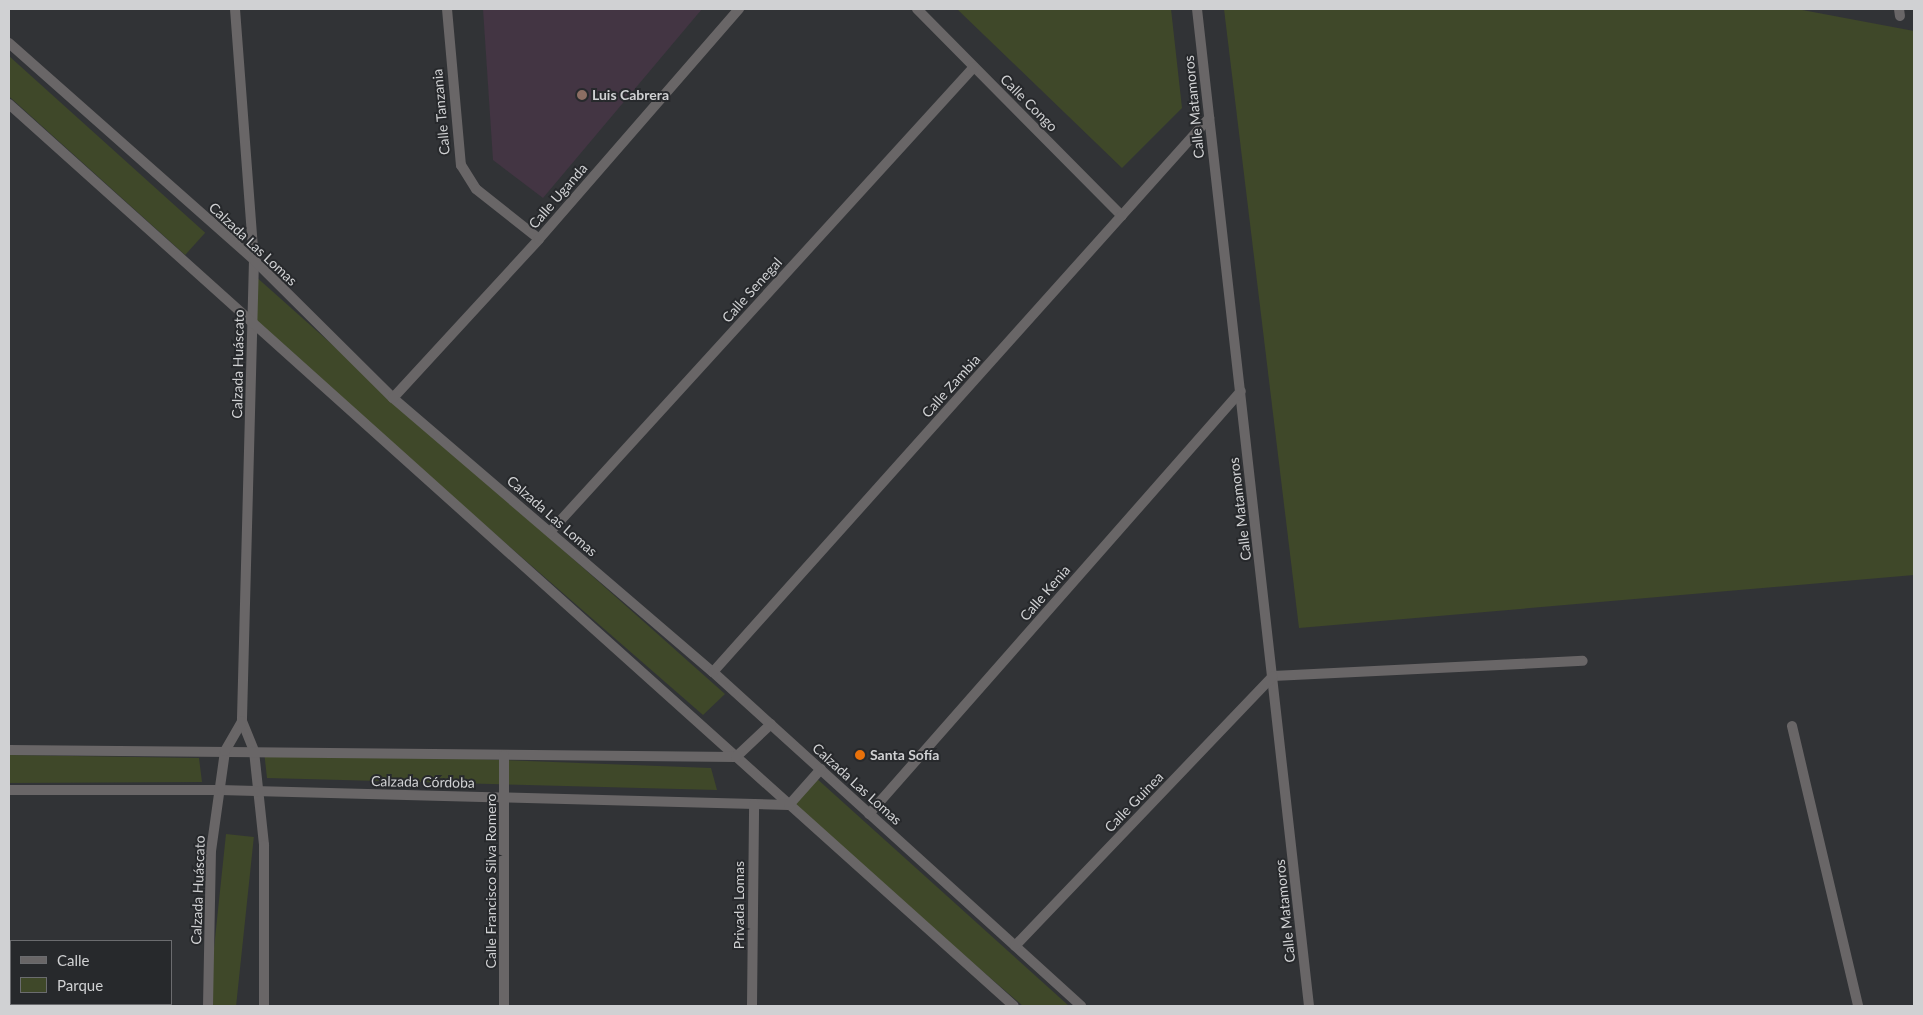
<!DOCTYPE html>
<meta charset="utf-8">
<style>
body{margin:0}
#map{position:relative;width:1923px;height:1015px;overflow:hidden;background:#313336;font-family:Lato,sans-serif}
div>[style]{position:absolute}
.education>*{inset:0;background:#433543}
.green>*{inset:0;background:#3f4829;transform-origin:0 0}
.lane>*{height:10px;margin:-5px;padding:0 5px;transform-origin:5px;border-radius:5px;background:#696667}
.street>*{height:10px;margin:-5px;padding:0 5px;transform-origin:5px;border-radius:5px;background:#696667}
.dots>*{width:14px;height:14px;translate:-50% -50%;box-sizing:border-box;border:2px solid #27292c;border-radius:50%}
span{translate:-50% -50%;white-space:nowrap;text-align:center;line-height:1.15;-webkit-text-stroke:4px #27292c;paint-order:stroke}
.poi-label{font-size:14px;color:#d0d1d3;font-weight:700}
.left{translate:0 -50%;text-align:left}
.street-label{font-size:14px;color:#d0d1d3}
.frame{position:absolute;inset:0;border:10px solid #d0d1d3;pointer-events:none}
.legend{position:absolute;left:10px;top:940px;width:162px;height:65px;box-sizing:border-box;background:#27292c;border:1px solid #6b6c6f;margin:0;padding:6px 9px;list-style:none;font-size:15px;color:#d0d1d3}
.legend li{display:flex;align-items:center;gap:10px;height:25px}
.legend b{width:25px;border:1px solid #6b6c6f}
</style>
<div id="map">
<div class="education">
<i style="clip-path:polygon(483px 9px,702px 9px,543px 198px,493px 160px)"></i>
</div>
<div class="green">
<i style="clip-path:polygon(957px 9px,1171px 9px,1182px 108px,1122px 168px)"></i>
<i style="clip-path:polygon(1224px 9px,1797px 9px,1914px 31px,1914px 575px,1299px 628px)"></i>
<i style="left:9px;top:56px;width:264px;height:30px;rotate:42deg"></i>
<i style="clip-path:polygon(254px 275px,725px 694px,703px 715px,253px 323px)"></i>
<i style="clip-path:polygon(264px 751px,711px 768px,717px 790px,267px 778px)"></i>
<i style="clip-path:polygon(9px 755px,199px 758px,202px 782px,9px 783px)"></i>
<i style="clip-path:polygon(815px 777px,1069px 1006px,1023px 1006px,789px 805px)"></i>
<i style="left:226px;top:834px;width:28px;height:172px;rotate:6deg"></i>
</div>
<div class="lane">
<i style="left:1273px;top:676px;width:310px;rotate:-2.8deg"></i>
</div>
<div class="street">
<i style="left:235px;top:9px;width:252px;rotate:85.7deg"></i>
<i style="left:254px;top:260px;width:461px;rotate:91.5deg"></i>
<i style="left:242px;top:721px;width:32px;rotate:68deg"></i>
<i style="left:254px;top:751px;width:95px;rotate:83.9deg"></i>
<i style="left:264px;top:845px;width:161px;rotate:90deg"></i>
<i style="left:447px;top:9px;width:157px;rotate:84.9deg"></i>
<i style="left:461px;top:165px;width:28px;rotate:58deg"></i>
<i style="left:476px;top:189px;width:80px;rotate:38.4deg"></i>
<i style="left:917px;top:9px;width:291px;rotate:45.3deg"></i>
<i style="left:1197px;top:9px;width:1003px;rotate:83.59deg"></i>
<i style="left:1899px;top:9px;width:7px;rotate:82deg"></i>
<i style="left:9px;top:43px;width:327px;rotate:41.5deg"></i>
<i style="left:254px;top:260px;width:196px;rotate:44.8deg"></i>
<i style="left:393px;top:398px;width:421px;rotate:40.6deg"></i>
<i style="left:713px;top:672px;width:497px;rotate:42.2deg"></i>
<i style="left:9px;top:104px;width:1350px;rotate:41.91deg"></i>
<i style="left:393px;top:398px;width:216px;rotate:-47.4deg"></i>
<i style="left:539px;top:239px;width:305px;rotate:-49deg"></i>
<i style="left:550px;top:532px;width:629px;rotate:-47.64deg"></i>
<i style="left:713px;top:672px;width:744px;rotate:-48.16deg"></i>
<i style="left:1792px;top:726px;width:288px;rotate:76.7deg"></i>
<i style="left:9px;top:750px;width:727px;rotate:0.55deg"></i>
<i style="left:736px;top:757px;width:48px;rotate:-43.3deg"></i>
<i style="left:9px;top:790px;width:211px"></i>
<i style="left:220px;top:790px;width:569px;rotate:1.51deg"></i>
<i style="left:789px;top:805px;width:48px;rotate:-48.4deg"></i>
<i style="left:869px;top:814px;width:563px;rotate:-48.67deg"></i>
<i style="left:1015px;top:946px;width:373px;rotate:-46.3deg"></i>
<i style="left:208px;top:1006px;width:155px;rotate:-88.9deg"></i>
<i style="left:211px;top:851px;width:101px;rotate:-82deg"></i>
<i style="left:225px;top:751px;width:34px;rotate:-60deg"></i>
<i style="left:504px;top:1006px;width:251px;rotate:-90deg"></i>
<i style="left:752px;top:1006px;width:202px;rotate:-89.4deg"></i>
</div>
<div class="dots">
<i style="left:582px;top:95px;background:#8d6e63"></i>
<i style="left:860px;top:755px;background:#e8710a"></i>
</div>
<div class="poi-label">
<span class="left" style="left:592px;top:95px">Luis Cabrera</span>
<span class="left" style="left:870px;top:755px">Santa Sofía</span>
</div>
<div class="street-label">
<span style="left:1029px;top:103px;rotate:45deg">Calle Congo</span>
<span style="left:1194px;top:107px;rotate:-96deg">Calle Matamoros</span>
<span style="left:441px;top:112px;rotate:-95deg">Calle Tanzania</span>
<span style="left:558px;top:196px;rotate:-49deg">Calle Uganda</span>
<span style="left:253px;top:244px;rotate:43deg">Calzada Las Lomas</span>
<span style="left:752px;top:290px;rotate:-48deg">Calle Senegal</span>
<span style="left:238px;top:364px;rotate:-89deg">Calzada Huáscato</span>
<span style="left:951px;top:386px;rotate:-48deg">Calle Zambia</span>
<span style="left:1240px;top:509px;rotate:-97deg">Calle Matamoros</span>
<span style="left:552px;top:516px;rotate:41deg">Calzada Las Lomas</span>
<span style="left:1045px;top:593px;rotate:-49deg">Calle Kenia</span>
<span style="left:423px;top:782px;rotate:1deg">Calzada Córdoba</span>
<span style="left:857px;top:784px;rotate:42deg">Calzada Las Lomas</span>
<span style="left:1134px;top:802px;rotate:-46deg">Calle Guinea</span>
<span style="left:491px;top:881px;rotate:-90deg">Calle Francisco Silva Romero</span>
<span style="left:198px;top:890px;rotate:-88deg">Calzada Huáscato</span>
<span style="left:739px;top:905px;rotate:-90deg">Privada Lomas</span>
<span style="left:1285px;top:911px;rotate:-96deg">Calle Matamoros</span>
</div>
<div class="frame"></div>
<ul class="legend">
<li><b style="height:6px;background:#696667"></b>Calle</li>
<li><b style="height:14px;background:#3f4829"></b>Parque</li>
</ul>
</div>
